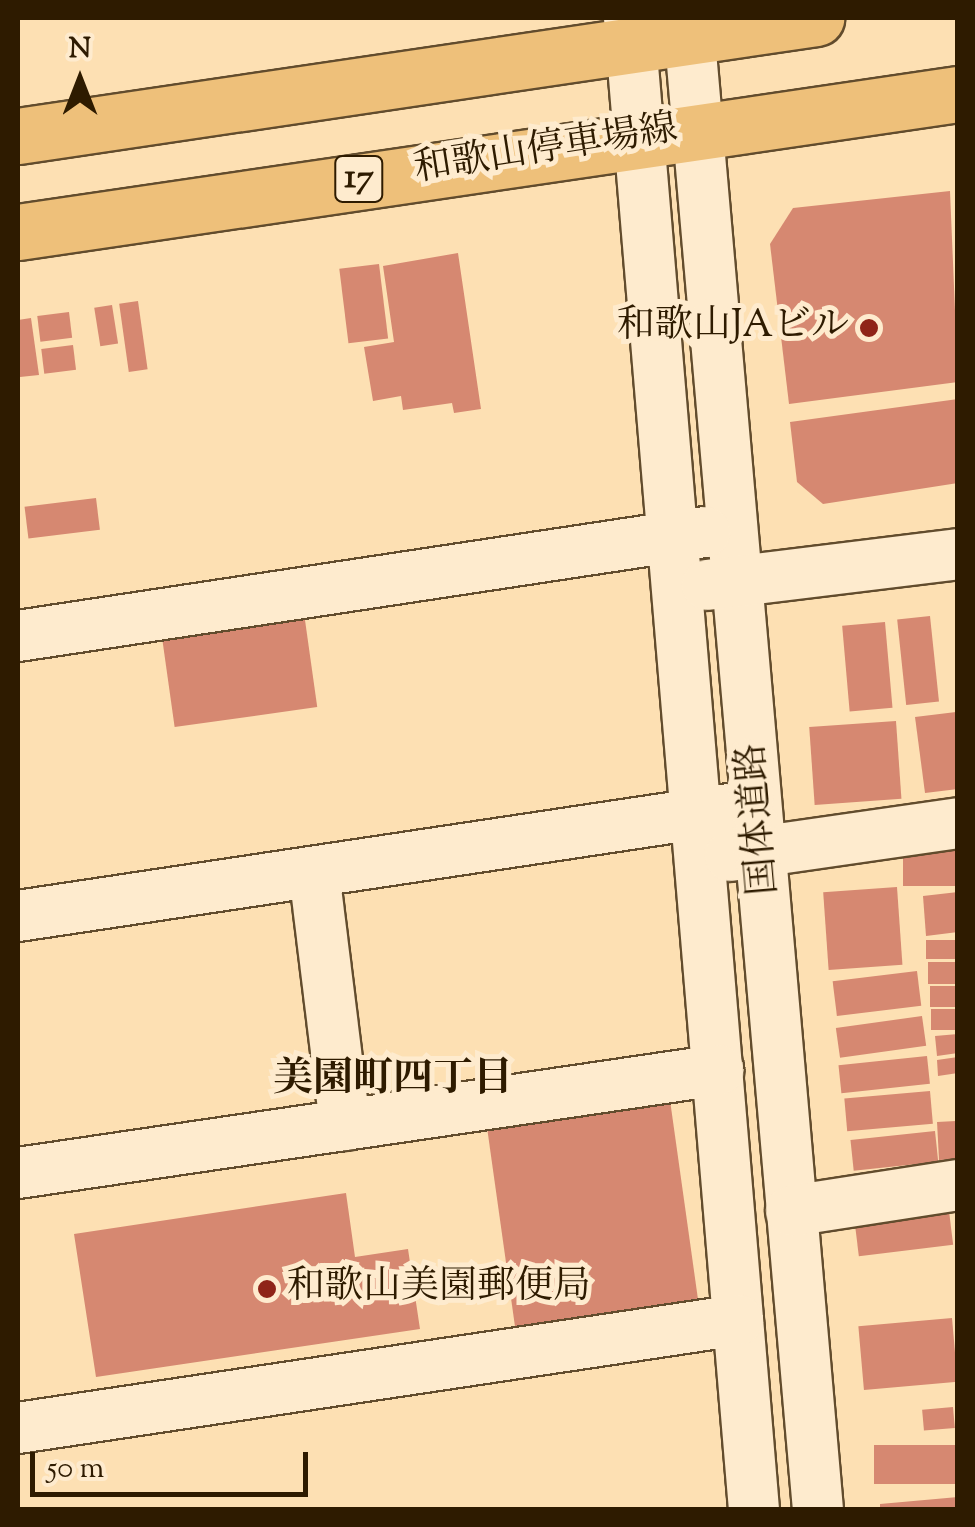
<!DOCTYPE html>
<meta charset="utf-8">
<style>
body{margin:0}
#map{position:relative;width:975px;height:1527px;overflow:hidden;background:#fde0b3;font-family:"Sorts Mill Goudy","Noto Serif JP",serif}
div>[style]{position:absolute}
.building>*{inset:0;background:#d68871;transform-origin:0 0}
.roads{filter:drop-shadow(2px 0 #624c2d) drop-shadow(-2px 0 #624c2d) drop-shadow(0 2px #624c2d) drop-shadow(0 -2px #624c2d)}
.minor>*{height:50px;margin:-25px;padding:0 25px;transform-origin:25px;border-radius:25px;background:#feebce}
.major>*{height:55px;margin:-27.5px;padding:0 27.5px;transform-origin:27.5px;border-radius:27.5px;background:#eec07a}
.dots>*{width:28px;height:28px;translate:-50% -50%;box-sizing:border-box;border:5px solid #feebce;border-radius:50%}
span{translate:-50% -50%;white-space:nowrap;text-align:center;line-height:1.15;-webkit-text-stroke:10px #feebce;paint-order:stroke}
.shield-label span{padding:2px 8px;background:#feebce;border:2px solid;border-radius:8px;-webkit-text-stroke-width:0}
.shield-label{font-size:35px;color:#2e1b00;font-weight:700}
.street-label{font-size:38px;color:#2e1b00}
.poi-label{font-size:38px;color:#2e1b00}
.right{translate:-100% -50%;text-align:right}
.left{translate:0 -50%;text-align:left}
.neighbourhood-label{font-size:40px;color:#2e1b00;font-weight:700}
.frame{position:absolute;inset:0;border:20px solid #2e1b00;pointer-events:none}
.north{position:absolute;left:30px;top:30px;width:100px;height:100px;-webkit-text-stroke:8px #feebce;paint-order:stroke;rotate:0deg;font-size:28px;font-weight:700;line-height:40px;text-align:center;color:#2e1b00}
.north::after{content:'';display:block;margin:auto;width:35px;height:45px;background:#2e1b00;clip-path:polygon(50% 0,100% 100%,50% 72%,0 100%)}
.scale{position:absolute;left:30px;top:1452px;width:278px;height:45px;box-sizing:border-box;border:5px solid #2e1b00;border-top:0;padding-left:12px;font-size:30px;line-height:35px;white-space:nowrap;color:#2e1b00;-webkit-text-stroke:8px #feebce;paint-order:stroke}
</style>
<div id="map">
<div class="building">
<i style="clip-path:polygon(950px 191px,958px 382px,789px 404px,770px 244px,793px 208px)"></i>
<i style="clip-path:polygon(458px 253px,481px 409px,454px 413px,452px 403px,403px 410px,401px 396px,373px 401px,364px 347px,394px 342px,383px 266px)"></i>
<i style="left:379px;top:264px;width:75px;height:40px;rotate:83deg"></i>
<i style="left:138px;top:301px;width:69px;height:19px;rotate:82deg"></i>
<i style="left:112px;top:305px;width:39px;height:18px;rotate:81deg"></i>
<i style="left:69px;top:312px;width:26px;height:32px;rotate:83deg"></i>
<i style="clip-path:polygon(31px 318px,39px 375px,20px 377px,18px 320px)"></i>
<i style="left:73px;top:345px;width:25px;height:32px;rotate:83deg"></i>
<i style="clip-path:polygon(958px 399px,958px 483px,823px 504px,797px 482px,790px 422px)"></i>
<i style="left:96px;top:498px;width:32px;height:72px;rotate:83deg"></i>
<i style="left:304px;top:613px;width:95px;height:144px;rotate:82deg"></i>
<i style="left:930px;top:616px;width:86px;height:33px;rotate:84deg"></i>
<i style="left:885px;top:622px;width:86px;height:43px;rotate:85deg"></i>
<i style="clip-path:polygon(956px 712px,958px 789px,925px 793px,915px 717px)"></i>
<i style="left:896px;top:721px;width:78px;height:87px;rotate:86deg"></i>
<i style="left:958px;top:847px;width:39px;height:55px;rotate:90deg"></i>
<i style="left:897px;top:887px;width:78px;height:74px;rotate:86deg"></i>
<i style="clip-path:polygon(958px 892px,958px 932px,926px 936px,923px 896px)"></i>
<i style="left:958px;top:940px;width:19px;height:32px;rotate:90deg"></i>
<i style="left:958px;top:962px;width:22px;height:30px;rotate:90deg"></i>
<i style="left:917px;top:971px;width:35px;height:85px;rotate:83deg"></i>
<i style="left:958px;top:986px;width:21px;height:28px;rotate:90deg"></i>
<i style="left:958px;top:1009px;width:21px;height:27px;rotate:90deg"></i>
<i style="left:922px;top:1016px;width:30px;height:87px;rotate:82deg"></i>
<i style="clip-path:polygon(958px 1034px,958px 1053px,937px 1056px,935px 1036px)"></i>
<i style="left:927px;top:1056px;width:28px;height:89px;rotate:84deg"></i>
<i style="clip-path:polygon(958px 1057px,958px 1073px,938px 1076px,937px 1060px)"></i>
<i style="left:930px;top:1091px;width:33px;height:86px;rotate:85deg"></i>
<i style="left:669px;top:1093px;width:213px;height:185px;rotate:82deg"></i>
<i style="left:956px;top:1121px;width:38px;height:19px;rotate:87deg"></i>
<i style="left:935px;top:1131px;width:31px;height:85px;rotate:84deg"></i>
<i style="clip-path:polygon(346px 1193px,355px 1257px,408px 1249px,420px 1329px,96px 1377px,74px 1234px)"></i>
<i style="left:949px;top:1211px;width:34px;height:95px;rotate:83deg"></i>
<i style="left:952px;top:1318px;width:64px;height:94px;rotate:85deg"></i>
<i style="left:953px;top:1407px;width:21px;height:31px;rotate:85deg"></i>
<i style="left:958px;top:1445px;width:39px;height:84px;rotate:90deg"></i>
<i style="clip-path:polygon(958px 1497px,958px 1510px,880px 1510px,880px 1504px)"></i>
</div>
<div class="roads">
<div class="minor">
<i style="left:629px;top:18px;width:1497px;rotate:85.21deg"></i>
<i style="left:688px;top:18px;width:1498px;rotate:85.02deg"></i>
<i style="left:707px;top:585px;width:253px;rotate:-7deg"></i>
<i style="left:18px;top:636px;width:695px;rotate:-8.61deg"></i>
<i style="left:730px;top:856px;width:230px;rotate:-8.2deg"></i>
<i style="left:314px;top:872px;width:255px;rotate:83deg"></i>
<i style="left:18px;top:916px;width:720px;rotate:-8.55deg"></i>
<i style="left:18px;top:1173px;width:708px;rotate:-8.37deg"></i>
<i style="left:791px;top:1211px;width:169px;rotate:-8.8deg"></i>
<i style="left:18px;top:1428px;width:728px;rotate:-8.53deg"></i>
</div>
<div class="major">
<i style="left:18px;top:136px;width:807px;rotate:-8.41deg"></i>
<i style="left:18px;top:232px;width:950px;rotate:-8.35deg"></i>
</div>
</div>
<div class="dots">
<i style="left:869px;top:328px;background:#8f2418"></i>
<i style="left:267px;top:1289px;background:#8f2418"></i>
</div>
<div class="shield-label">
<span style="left:359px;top:179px">17</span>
</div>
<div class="street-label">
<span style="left:546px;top:151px;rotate:-9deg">和歌山停車場線</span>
<span style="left:760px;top:819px;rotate:-95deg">国体道路</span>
</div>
<div class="poi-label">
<span class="right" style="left:849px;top:328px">和歌山JAビル</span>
<span class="left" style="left:287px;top:1289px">和歌山美園郵便局</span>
</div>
<div class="neighbourhood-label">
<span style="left:393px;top:1081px">美園町四丁目</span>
</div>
<div class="frame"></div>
<div class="north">N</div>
<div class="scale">50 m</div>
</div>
